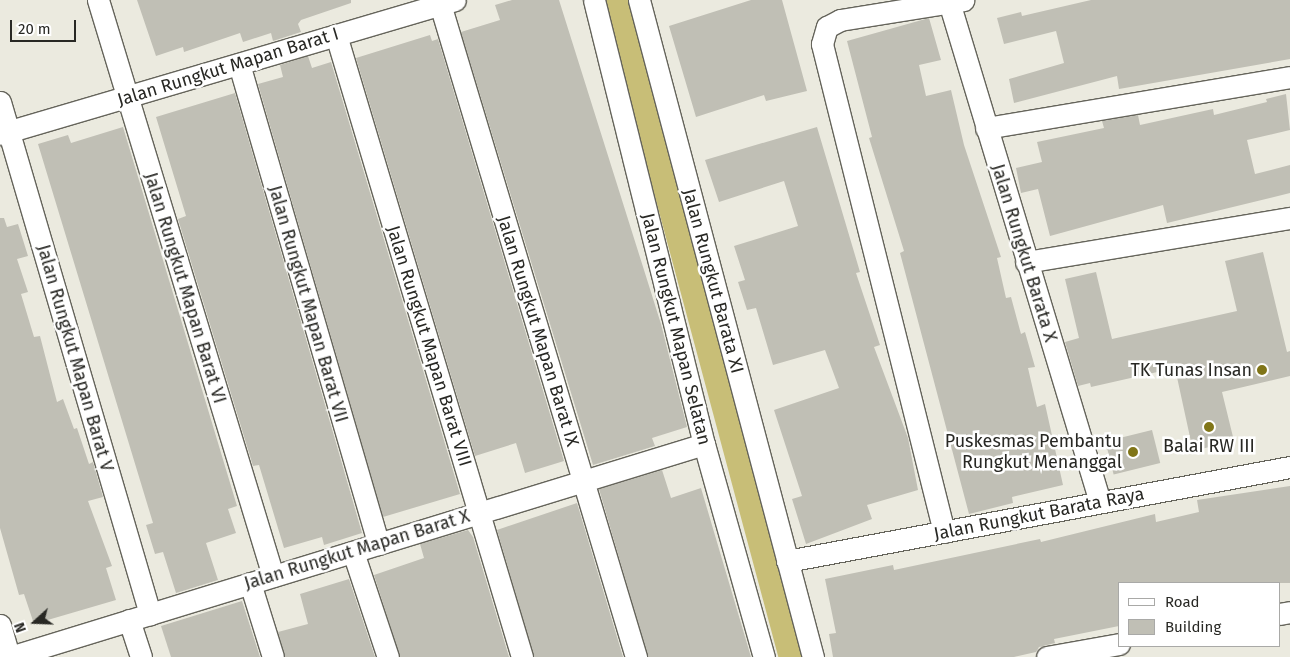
<!DOCTYPE html>
<style>
body{margin:0}
#map{position:relative;width:1290px;height:657px;overflow:hidden;background:#ebeadf;font-family:"Fira Sans",sans-serif}
div>[style]{position:absolute}
.river>*{height:40px;margin:-20px;padding:0 20px;transform-origin:20px;border-radius:20px;background:#c8be77}
.building>*{inset:0;background:#c0bfb5;transform-origin:0 0}
.roads{filter:drop-shadow(1px 0 #65645b) drop-shadow(-1px 0 #65645b) drop-shadow(0 1px #65645b) drop-shadow(0 -1px #65645b)}
.street>*{height:21px;margin:-10.5px;padding:0 10.5px;transform-origin:10.5px;border-radius:10.5px;background:#fff}
.dots>*{width:14px;height:14px;translate:-50% -50%;box-sizing:border-box;border:2px solid #fff;border-radius:50%}
span{translate:-50% -50%;white-space:nowrap;text-align:center;line-height:1.15;-webkit-text-stroke:5px #fff;paint-order:stroke}
.street-label{font-size:18px;color:#282824}
.poi-label{font-size:18px;color:#282824}
.right{translate:-100% -50%;text-align:right}
.legend{position:absolute;left:1118px;top:582px;width:162px;height:65px;box-sizing:border-box;background:#fff;border:1px solid #a9a9a7;margin:0;padding:6px 9px;list-style:none;font-size:15px;color:#282824}
.legend li{display:flex;align-items:center;gap:10px;height:25px}
.legend b{width:25px;border:1px solid #a9a9a7}
.north{position:absolute;left:10px;top:597px;width:50px;height:50px;-webkit-text-stroke:4px #fff;paint-order:stroke;rotate:250deg;font-size:14px;font-weight:700;line-height:20px;text-align:center;color:#282824}
.north::after{content:'';display:block;margin:auto;width:18px;height:22px;background:#282824;clip-path:polygon(50% 0,100% 100%,50% 72%,0 100%)}
.scale{position:absolute;left:10px;top:20px;width:66px;height:22px;box-sizing:border-box;border:2px solid #282824;border-top:0;padding-left:6px;font-size:15px;line-height:18px;white-space:nowrap;color:#282824;-webkit-text-stroke:4px #fff;paint-order:stroke}
</style>
<div id="map">
<div class="river">
<i style="left:623px;top:0;width:680px;rotate:75deg"></i>
</div>
<div class="building">
<i style="clip-path:polygon(137px 0,351px 0,351px 3px,301px 20px,298px 24px,301px 32px,273px 41px,271px 33px,243px 42px,240px 33px,184px 52px,183px 47px,156px 56px)"></i>
<i style="clip-path:polygon(512px 0,559px 0,661px 324px,687px 427px,652px 438px,655px 446px,593px 465px,461px 32px,500px 20px,495px 5px)"></i>
<i style="clip-path:polygon(751px 0,782px 0,807px 91px,766px 101px,764px 95px,696px 117px,669px 26px)"></i>
<i style="clip-path:polygon(1091px 0,1290px 0,1290px 59px,1119px 89px,1117px 76px,1014px 103px,1009px 79px,1064px 63px,1056px 31px,1004px 44px,997px 18px,1021px 12px,1022px 16px)"></i>
<i style="clip-path:polygon(929px 18px,941px 60px,919px 65px,926px 96px,951px 90px,964px 145px,1001px 257px,997px 258px,1006px 298px,1011px 297px,1021px 334px,1025px 332px,1035px 367px,1028px 368px,1037px 407px,1045px 404px,1063px 485px,1012px 497px,1013px 503px,969px 514px,900px 253px,904px 251px,869px 138px,872px 137px,847px 41px)"></i>
<i style="clip-path:polygon(430px 35px,432px 41px,438px 39px,564px 461px,525px 473px,516px 443px,475px 456px,356px 58px)"></i>
<i style="clip-path:polygon(308px 56px,312px 68px,331px 62px,460px 494px,383px 517px,258px 84px,283px 77px,280px 65px)"></i>
<i style="clip-path:polygon(235px 93px,362px 533px,324px 545px,322px 537px,284px 548px,259px 465px,253px 466px,178px 219px,186px 216px,156px 117px)"></i>
<i style="clip-path:polygon(1286px 94px,1290px 130px,1247px 140px,1255px 174px,1290px 165px,1290px 193px,1167px 223px,1163px 205px,1050px 236px,1038px 189px,1021px 193px,1016px 168px,1042px 162px,1037px 142px,1104px 128px,1102px 121px,1138px 115px,1140px 125px,1213px 109px,1214px 115px,1267px 102px,1266px 99px)"></i>
<i style="clip-path:polygon(123px 127px,237px 506px,228px 509px,236px 533px,206px 543px,218px 580px,176px 593px,163px 552px,155px 554px,146px 525px,153px 523px,38px 144px,68px 135px,71px 143px)"></i>
<i style="clip-path:polygon(817px 127px,860px 272px,856px 273px,880px 345px,874px 347px,908px 438px,918px 490px,867px 505px,872px 519px,806px 544px,792px 499px,802px 496px,774px 410px,839px 388px,825px 350px,773px 365px,756px 308px,747px 310px,738px 282px,745px 280px,734px 246px,798px 226px,784px 181px,719px 202px,705px 160px)"></i>
<i style="clip-path:polygon(0 218px,4px 218px,7px 227px,18px 224px,28px 256px,17px 259px,28px 292px,21px 294px,34px 337px,40px 336px,57px 402px,63px 399px,74px 429px,77px 428px,89px 464px,93px 462px,103px 497px,88px 501px,112px 566px,106px 568px,116px 600px,34px 624px,24px 594px,19px 595px,0 528px)"></i>
<i style="clip-path:polygon(1263px 252px,1287px 352px,1290px 351px,1290px 376px,1222px 392px,1234px 441px,1193px 451px,1175px 368px,1091px 387px,1090px 383px,1078px 386px,1065px 342px,1079px 338px,1065px 279px,1096px 272px,1112px 339px,1237px 311px,1225px 261px)"></i>
<i style="left:1152px;top:430px;width:34px;height:48px;rotate:76deg"></i>
<i style="clip-path:polygon(662px 470px,671px 498px,701px 488px,751px 657px,648px 657px,599px 489px)"></i>
<i style="clip-path:polygon(1290px 486px,1290px 583px,1119px 583px,1119px 626px,1054px 639px,1055px 643px,1039px 647px,1036px 652px,1014px 657px,833px 657px,829px 634px,836px 633px,825px 579px,893px 565px,894px 570px,1040px 539px,1041px 542px,1155px 514px,1156px 522px,1199px 512px,1197px 500px)"></i>
<i style="clip-path:polygon(577px 503px,623px 657px,534px 657px,497px 530px)"></i>
<i style="clip-path:polygon(468px 530px,473px 537px,509px 657px,400px 657px,374px 575px,424px 558px,420px 544px)"></i>
<i style="clip-path:polygon(349px 579px,375px 657px,285px 657px,278px 632px,308px 624px,300px 594px)"></i>
<i style="clip-path:polygon(242px 601px,260px 657px,171px 657px,161px 626px)"></i>
</div>
<div class="roads">
<div class="street">
<i style="left:98px;top:0;width:602px;rotate:73.1deg"></i>
<i style="left:594px;top:0;width:457px;rotate:76.1deg"></i>
<i style="left:704px;top:444px;width:221px;rotate:74.3deg"></i>
<i style="left:639px;top:0;width:680px;rotate:75.17deg"></i>
<i style="left:949px;top:2px;width:522px;rotate:73.2deg"></i>
<i style="left:440px;top:4px;width:682px;rotate:73.29deg"></i>
<i style="left:336px;top:35px;width:649px;rotate:73.35deg"></i>
<i style="left:239px;top:64px;width:500px;rotate:73.8deg"></i>
<i style="left:0;top:102px;width:534px;rotate:73.67deg"></i>
<i style="left:986px;top:128px;width:308px;rotate:-9.5deg"></i>
<i style="left:0;top:134px;width:474px;rotate:-16.4deg"></i>
<i style="left:1026px;top:262px;width:268px;rotate:-9.5deg"></i>
<i style="left:944px;top:532px;width:503px;rotate:-104.04deg"></i>
<i style="left:822px;top:44px;width:18px;rotate:-74deg"></i>
<i style="left:827px;top:27px;width:15px;rotate:-28deg"></i>
<i style="left:840px;top:20px;width:125px;rotate:-9.2deg"></i>
<i style="left:353px;top:552px;width:111px;rotate:71.6deg"></i>
<i style="left:787px;top:561px;width:512px;rotate:-10.59deg"></i>
<i style="left:250px;top:583px;width:77px;rotate:72.7deg"></i>
<i style="left:1279px;top:614px;width:11px;rotate:-10deg"></i>
<i style="left:129px;top:620px;width:39px;rotate:72deg"></i>
<i style="left:0;top:625px;width:33px;rotate:74deg"></i>
<i style="left:10px;top:657px;width:726px;rotate:-17.06deg"></i>
<i style="left:1047px;top:657px;width:73px;rotate:-10.2deg"></i>
</div>
</div>
<div class="dots">
<i style="left:1262px;top:370px;background:#807518"></i>
<i style="left:1209px;top:427px;background:#807518"></i>
<i style="left:1133px;top:452px;background:#807518"></i>
</div>
<div class="street-label">
<span style="left:228px;top:67px;rotate:-17deg">Jalan Rungkut Mapan Barat I</span>
<span style="left:1024px;top:253px;rotate:73deg">Jalan Rungkut Barata X</span>
<span style="left:713px;top:281px;rotate:75deg">Jalan Rungkut Barata XI</span>
<span style="left:185px;top:288px;rotate:73deg">Jalan Rungkut Mapan Barat VI</span>
<span style="left:308px;top:304px;rotate:74deg">Jalan Rungkut Mapan Barat VII</span>
<span style="left:676px;top:329px;rotate:76deg">Jalan Rungkut Mapan Selatan</span>
<span style="left:538px;top:331px;rotate:73deg">Jalan Rungkut Mapan Barat IX</span>
<span style="left:429px;top:346px;rotate:73deg">Jalan Rungkut Mapan Barat VIII</span>
<span style="left:75px;top:358px;rotate:74deg">Jalan Rungkut Mapan Barat V</span>
<span style="left:1039px;top:514px;rotate:-11deg">Jalan Rungkut Barata Raya</span>
<span style="left:357px;top:550px;rotate:-17deg">Jalan Rungkut Mapan Barat X</span>
</div>
<div class="poi-label">
<span class="right" style="left:1252px;top:370px">TK Tunas Insan</span>
<span class="right" style="left:1122px;top:452px">Puskesmas Pembantu<br>Rungkut Menanggal</span>
<span style="left:1209px;top:446px">Balai RW III</span>
</div>
<ul class="legend">
<li><b style="height:6px;background:#fff"></b>Road</li>
<li><b style="height:14px;background:#c0bfb5"></b>Building</li>
</ul>
<div class="north">N</div>
<div class="scale">20 m</div>
</div>
